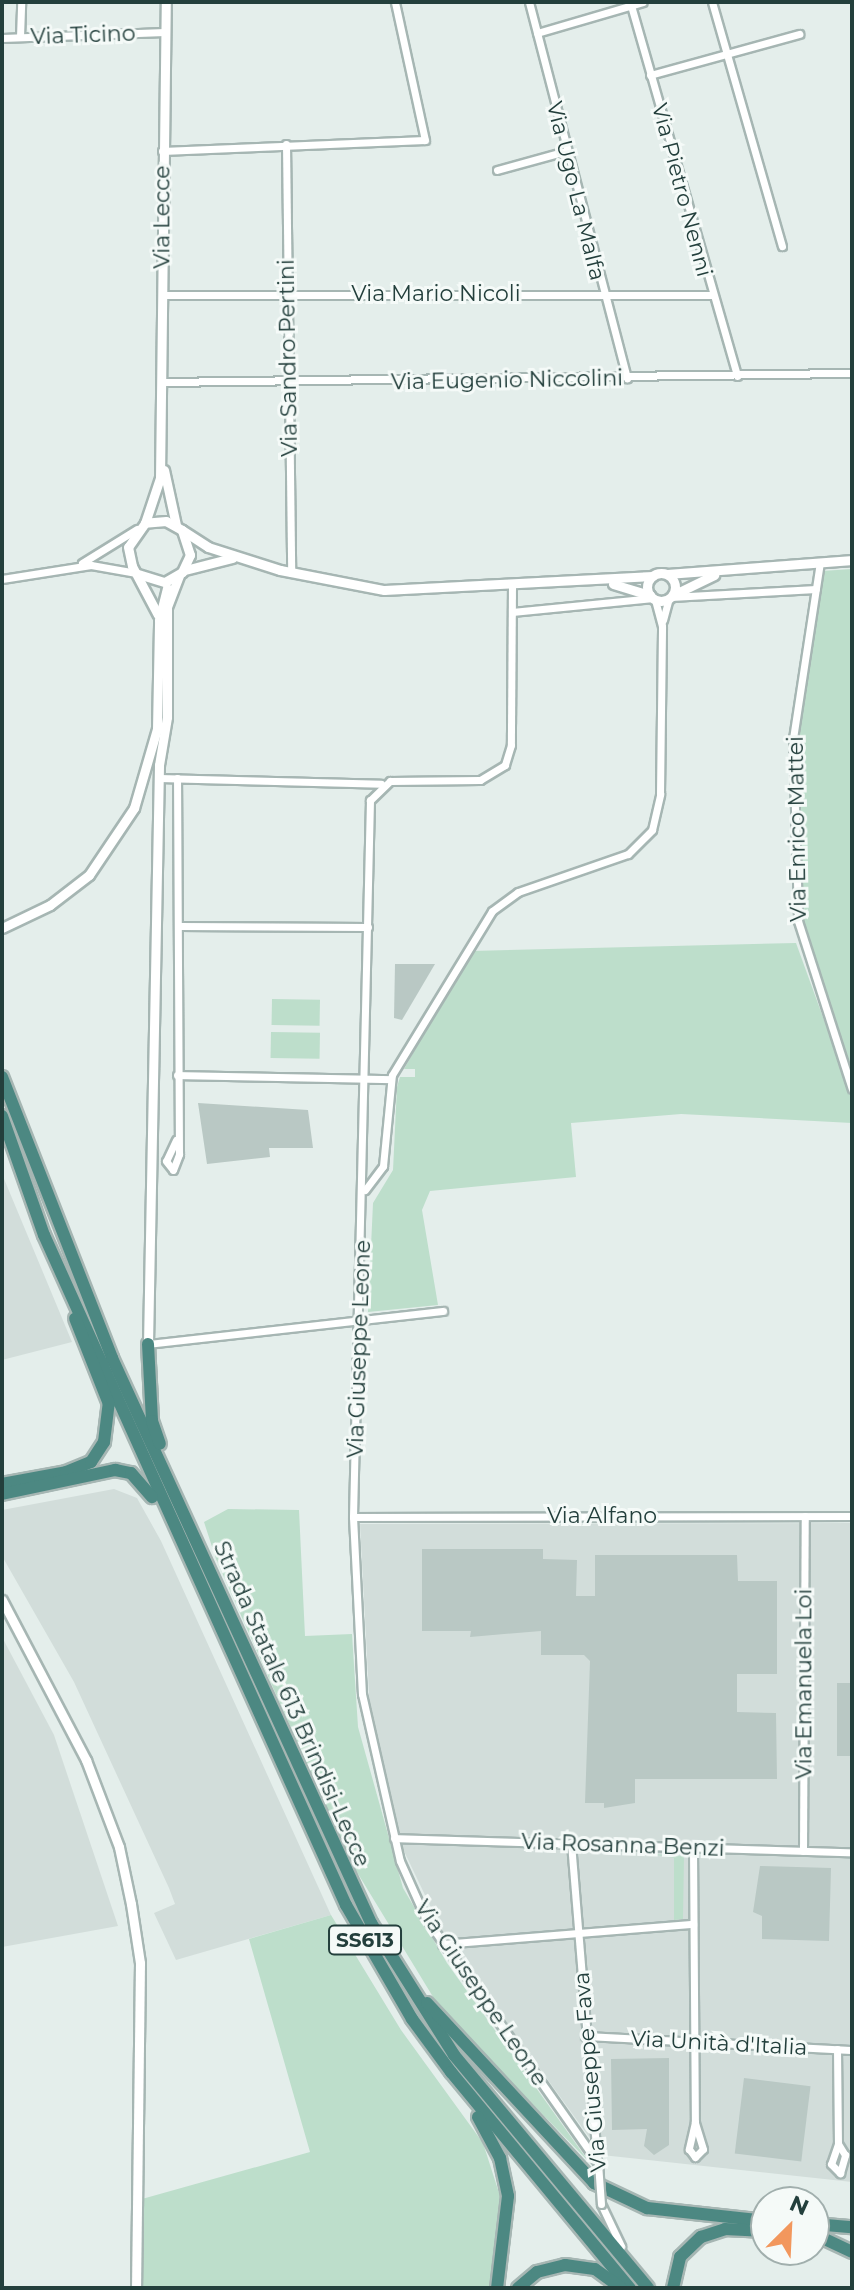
<!DOCTYPE html>
<meta charset="utf-8">
<style>
body{margin:0}
#map{position:relative;width:854px;height:2290px;overflow:hidden;background:#e4eeeb;font-family:Montserrat,sans-serif}
div>[style]{position:absolute}
.built>*{inset:0;background:#d2ddda}
.green>*{inset:0;background:#bddecb;transform-origin:0 0}
.building>*{inset:0;background:#b9c8c4;transform-origin:0 0}
.roads{filter:drop-shadow(2px 0 #a6b6b3) drop-shadow(-2px 0 #a6b6b3) drop-shadow(0 2px #a6b6b3) drop-shadow(0 -2px #a6b6b3)}
.minor>*{height:7px;margin:-3.5px;padding:0 3.5px;transform-origin:3.5px;border-radius:3.5px;background:#fff}
.tertiary>*{height:9px;margin:-4.5px;padding:0 4.5px;transform-origin:4.5px;border-radius:4.5px;background:#fff}
.tertiary>.ring{margin:-4.5px;padding:0;box-sizing:content-box;background:none;border:9px solid #fff;border-radius:50%}
.trunk>*{height:12px;margin:-6px;padding:0 6px;transform-origin:6px;border-radius:6px;background:#4c8882}
.bridges{filter:drop-shadow(2px 0 #a6b6b3) drop-shadow(-2px 0 #a6b6b3) drop-shadow(0 2px #a6b6b3) drop-shadow(0 -2px #a6b6b3)}
.minor-bridge>*{height:7px;margin:-3.5px;padding:0 3.5px;transform-origin:3.5px;border-radius:3.5px;background:#fff}
span{translate:-50% -50%;white-space:nowrap;text-align:center;line-height:1.15;-webkit-text-stroke:6px #f5faf8;paint-order:stroke}
.shield-label span{padding:2px 6px;background:#f5faf8;border:2px solid;border-radius:6px;-webkit-text-stroke-width:0}
.shield-label{font-size:20px;color:#233f3c;font-weight:700}
.street-label{font-size:22px;color:#233f3c}
.frame{position:absolute;inset:0;border:4px solid #233f3c;pointer-events:none}
.north{position:absolute;left:750px;top:2186px;width:80px;height:80px;box-sizing:border-box;background:#f5faf8;border:2px solid #a1afad;border-radius:50%;rotate:24deg;font-size:22px;font-weight:700;line-height:32px;text-align:center;color:#233f3c}
.north::after{content:'';display:block;margin:auto;width:28px;height:36px;background:#f2975d;clip-path:polygon(50% 0,100% 100%,50% 72%,0 100%)}
</style>
<div id="map">
<div class="built">
<i style="clip-path:polygon(2px 1174px,72px 1342px,2px 1360px)"></i>
<i style="clip-path:polygon(114px 1489px,137px 1498px,161px 1541px,331px 1915px,176px 1960px,154px 1913px,175px 1904px,169px 1888px,74px 1682px,2px 1556px,2px 1510px)"></i>
<i style="clip-path:polygon(852px 1523px,852px 2182px,602px 2155px,445px 1937px,403px 1849px,370px 1712px,360px 1524px)"></i>
<i style="clip-path:polygon(2px 1637px,54px 1735px,118px 1926px,2px 1947px)"></i>
</div>
<div class="green">
<i style="clip-path:polygon(852px 569px,852px 1080px,804px 929px,799px 722px,822px 571px)"></i>
<i style="clip-path:polygon(796px 943px,852px 1097px,852px 1123px,681px 1114px,571px 1123px,576px 1177px,430px 1191px,422px 1210px,438px 1305px,368px 1312px,373px 1203px,393px 1170px,397px 1087px,400px 1077px,415px 1077px,415px 1069px,404px 1069px,471px 951px)"></i>
<i style="left:272px;top:999px;width:48px;height:26px;rotate:1deg"></i>
<i style="left:271px;top:1032px;width:49px;height:26px;rotate:1deg"></i>
<i style="clip-path:polygon(228px 1509px,299px 1510px,305px 1636px,352px 1634px,358px 1727px,403px 1888px,447px 1963px,589px 2162px,441px 2010px,349px 1859px,216px 1559px,204px 1522px)"></i>
<i style="clip-path:polygon(651px 1854px,684px 1856px,683px 1919px,674px 1920px,674px 1858px)"></i>
<i style="clip-path:polygon(331px 1915px,401px 2030px,483px 2143px,500px 2196px,489px 2288px,141px 2288px,142px 2199px,310px 2152px,249px 1939px)"></i>
</div>
<div class="building">
<i style="clip-path:polygon(395px 964px,435px 964px,402px 1020px,394px 1018px)"></i>
<i style="clip-path:polygon(198px 1103px,308px 1110px,313px 1148px,269px 1148px,270px 1157px,207px 1164px)"></i>
<i style="clip-path:polygon(422px 1549px,543px 1549px,543px 1559px,577px 1560px,576px 1596px,595px 1596px,595px 1555px,737px 1555px,738px 1581px,777px 1581px,777px 1674px,737px 1674px,737px 1712px,776px 1713px,777px 1779px,635px 1779px,635px 1803px,604px 1808px,604px 1803px,585px 1803px,590px 1661px,584px 1655px,541px 1655px,541px 1631px,470px 1637px,471px 1631px,422px 1631px)"></i>
<i style="left:837px;top:1683px;width:15px;height:73px"></i>
<i style="clip-path:polygon(760px 1866px,831px 1868px,829px 1941px,762px 1939px,762px 1916px,753px 1912px)"></i>
<i style="clip-path:polygon(669px 2058px,669px 2145px,654px 2155px,644px 2146px,647px 2129px,612px 2130px,611px 2059px)"></i>
<i style="left:744px;top:2078px;width:67px;height:76px;rotate:7deg"></i>
</div>
<div class="roads">
<div class="minor">
<i style="left:529px;top:2px;width:389px;rotate:75.4deg"></i>
<i style="left:630px;top:2px;width:389px;rotate:74deg"></i>
<i style="left:712px;top:2px;width:254px;rotate:74deg"></i>
<i style="left:537px;top:33px;width:110px;rotate:-16.3deg"></i>
<i style="left:20px;top:37px;width:35px;rotate:-88deg"></i>
<i style="left:2px;top:38px;width:163px;rotate:-2.1deg"></i>
<i style="left:650px;top:75px;width:155px;rotate:-15.4deg"></i>
<i style="left:286px;top:144px;width:429px;rotate:89.3deg"></i>
<i style="left:162px;top:151px;width:263px;rotate:-2.4deg"></i>
<i style="left:425px;top:140px;width:141px;rotate:-102.3deg"></i>
<i style="left:497px;top:170px;width:72px;rotate:-15.4deg"></i>
<i style="left:162px;top:295px;width:549px"></i>
<i style="left:161px;top:382px;width:691px;rotate:-0.75deg"></i>
<i style="left:820px;top:562px;width:178px;rotate:98.7deg"></i>
<i style="left:793px;top:738px;width:183px;rotate:88.4deg"></i>
<i style="left:798px;top:921px;width:176px;rotate:72.2deg"></i>
<i style="left:82px;top:563px;width:65px;rotate:-31.7deg"></i>
<i style="left:2px;top:579px;width:90px;rotate:-8.9deg"></i>
<i style="left:91px;top:565px;width:46px;rotate:10.1deg"></i>
<i style="left:512px;top:586px;width:159px;rotate:90.4deg"></i>
<i style="left:511px;top:745px;width:21px;rotate:107deg"></i>
<i style="left:505px;top:765px;width:29px;rotate:149deg"></i>
<i style="left:480px;top:780px;width:90px;rotate:179.4deg"></i>
<i style="left:390px;top:781px;width:28px;rotate:136deg"></i>
<i style="left:370px;top:800px;width:717px;rotate:91.36deg"></i>
<i style="left:353px;top:1517px;width:177px;rotate:87.1deg"></i>
<i style="left:362px;top:1694px;width:171px;rotate:77.2deg"></i>
<i style="left:400px;top:1861px;width:61px;rotate:65.9deg"></i>
<i style="left:425px;top:1917px;width:301px;rotate:54.9deg"></i>
<i style="left:671px;top:597px;width:145px;rotate:-3.2deg"></i>
<i style="left:512px;top:612px;width:142px;rotate:-5.7deg"></i>
<i style="left:663px;top:620px;width:23px;rotate:-75deg"></i>
<i style="left:159px;top:778px;width:222px;rotate:1.5deg"></i>
<i style="left:179px;top:926px;width:189px;rotate:0.3deg"></i>
<i style="left:177px;top:1075px;width:214px;rotate:1.1deg"></i>
<i style="left:176px;top:1140px;width:23px;rotate:115deg"></i>
<i style="left:166px;top:1161px;width:11px;rotate:52deg"></i>
<i style="left:173px;top:1170px;width:17px;rotate:-69deg"></i>
<i style="left:179px;top:1154px;width:376px;rotate:-90.3deg"></i>
<i style="left:365px;top:1190px;width:30px;rotate:-53deg"></i>
<i style="left:383px;top:1166px;width:91px;rotate:-84.4deg"></i>
<i style="left:392px;top:1075px;width:192px;rotate:-58.6deg"></i>
<i style="left:492px;top:911px;width:32px;rotate:-36deg"></i>
<i style="left:518px;top:892px;width:116px;rotate:-19.1deg"></i>
<i style="left:628px;top:854px;width:34px;rotate:-45deg"></i>
<i style="left:652px;top:830px;width:37px;rotate:-77deg"></i>
<i style="left:660px;top:794px;width:168px;rotate:-89.3deg"></i>
<i style="left:662px;top:626px;width:28px;rotate:-105deg"></i>
<i style="left:148px;top:1344px;width:297px;rotate:-6.4deg"></i>
<i style="left:353px;top:1517px;width:499px;rotate:-0.1deg"></i>
<i style="left:394px;top:1838px;width:458px;rotate:1.8deg"></i>
<i style="left:571px;top:1843px;width:319px;rotate:85.3deg"></i>
<i style="left:693px;top:1848px;width:274px;rotate:89.6deg"></i>
<i style="left:695px;top:2122px;width:28px;rotate:103deg"></i>
<i style="left:689px;top:2149px;width:10px;rotate:53deg"></i>
<i style="left:695px;top:2157px;width:11px;rotate:-45deg"></i>
<i style="left:703px;top:2149px;width:28px;rotate:-107deg"></i>
<i style="left:803px;top:1851px;width:335px;rotate:-89.7deg"></i>
<i style="left:442px;top:1944px;width:252px;rotate:-4.6deg"></i>
<i style="left:585px;top:2036px;width:267px;rotate:3deg"></i>
<i style="left:837px;top:2049px;width:95px;rotate:89.4deg"></i>
<i style="left:838px;top:2144px;width:21px;rotate:109deg"></i>
<i style="left:831px;top:2164px;width:13px;rotate:45deg"></i>
<i style="left:840px;top:2173px;width:19px;rotate:-74deg"></i>
<i style="left:845px;top:2155px;width:13px;rotate:-122deg"></i>
<i style="left:601px;top:2204px;width:47px;rotate:64.5deg"></i>
</div>
<div class="tertiary">
<i style="left:164px;top:470px;width:56px;rotate:77.7deg"></i>
<i style="left:145px;top:523px;width:47px;rotate:-71.6deg"></i>
<i style="left:160px;top:478px;width:476px;rotate:-89.3deg"></i>
<i style="left:182px;top:530px;width:31px;rotate:33deg"></i>
<i style="left:208px;top:547px;width:76px;rotate:17.7deg"></i>
<i style="left:280px;top:570px;width:106px;rotate:10.9deg"></i>
<i style="left:384px;top:590px;width:269px;rotate:-3deg"></i>
<i style="left:185px;top:570px;width:49px;rotate:-14.3deg"></i>
<i class="ring" style="left:647px;top:573px;width:19px;height:19px"></i>
<i style="left:138px;top:574px;width:28px;rotate:17deg"></i>
<i style="left:165px;top:582px;width:20px;rotate:-30deg"></i>
<i style="left:182px;top:572px;width:19px;rotate:-65deg"></i>
<i style="left:190px;top:555px;width:26px;rotate:-108deg"></i>
<i style="left:182px;top:530px;width:18px;rotate:-151deg"></i>
<i style="left:166px;top:521px;width:21px;rotate:175deg"></i>
<i style="left:145px;top:523px;width:29px;rotate:125deg"></i>
<i style="left:128px;top:547px;width:19px;rotate:78deg"></i>
<i style="left:132px;top:566px;width:55px;rotate:62deg"></i>
<i style="left:667px;top:574px;width:186px;rotate:-4.3deg"></i>
<i style="left:613px;top:584px;width:39px;rotate:17deg"></i>
<i style="left:673px;top:595px;width:46px;rotate:-26deg"></i>
<i style="left:2px;top:928px;width:53px;rotate:-25.6deg"></i>
<i style="left:50px;top:905px;width:49px;rotate:-37.6deg"></i>
<i style="left:89px;top:875px;width:81px;rotate:-56.1deg"></i>
<i style="left:134px;top:808px;width:82px;rotate:-73.8deg"></i>
<i style="left:157px;top:729px;width:109px;rotate:-88.9deg"></i>
<i style="left:159px;top:620px;width:33px;rotate:-76deg"></i>
<i style="left:148px;top:1344px;width:579px;rotate:-88.91deg"></i>
<i style="left:159px;top:765px;width:49px;rotate:-80.5deg"></i>
<i style="left:167px;top:717px;width:110px;rotate:-90deg"></i>
<i style="left:167px;top:607px;width:34px;rotate:-69deg"></i>
<i style="left:2px;top:1600px;width:181px;rotate:62.3deg"></i>
<i style="left:86px;top:1760px;width:93px;rotate:69.2deg"></i>
<i style="left:119px;top:1847px;width:58px;rotate:78.1deg"></i>
<i style="left:131px;top:1904px;width:60px;rotate:81.3deg"></i>
<i style="left:140px;top:1963px;width:325px;rotate:90.7deg"></i>
</div>
<div class="trunk">
<i style="left:2px;top:1077px;width:302px;rotate:68.6deg"></i>
<i style="left:112px;top:1358px;width:622px;rotate:65.37deg"></i>
<i style="left:371px;top:1923px;width:156px;rotate:57.8deg"></i>
<i style="left:454px;top:2055px;width:303px;rotate:50.2deg"></i>
<i style="left:2px;top:1116px;width:126px;rotate:70.6deg"></i>
<i style="left:44px;top:1235px;width:735px;rotate:65.74deg"></i>
<i style="left:346px;top:1905px;width:132px;rotate:59.9deg"></i>
<i style="left:412px;top:2019px;width:66px;rotate:53.7deg"></i>
<i style="left:451px;top:2072px;width:281px;rotate:50.4deg"></i>
<i style="left:148px;top:1344px;width:77px;rotate:87deg"></i>
<i style="left:152px;top:1421px;width:24px;rotate:71deg"></i>
<i style="left:2px;top:1484px;width:65px;rotate:-10.6deg"></i>
<i style="left:66px;top:1472px;width:27px;rotate:-22deg"></i>
<i style="left:91px;top:1462px;width:24px;rotate:-57deg"></i>
<i style="left:104px;top:1442px;width:38px;rotate:-83deg"></i>
<i style="left:109px;top:1404px;width:92px;rotate:-111.6deg"></i>
<i style="left:2px;top:1494px;width:116px;rotate:-12deg"></i>
<i style="left:115px;top:1470px;width:16px;rotate:11deg"></i>
<i style="left:131px;top:1473px;width:32px;rotate:49deg"></i>
<i style="left:427px;top:2003px;width:246px;rotate:47.1deg"></i>
<i style="left:594px;top:2183px;width:59px;rotate:25.3deg"></i>
<i style="left:647px;top:2208px;width:120px;rotate:6.2deg"></i>
<i style="left:478px;top:2117px;width:47px;rotate:61.8deg"></i>
<i style="left:500px;top:2158px;width:39px;rotate:78deg"></i>
<i style="left:508px;top:2196px;width:93px;rotate:96.8deg"></i>
<i style="left:814px;top:2224px;width:38px;rotate:5deg"></i>
<i style="left:814px;top:2234px;width:42px;rotate:25.3deg"></i>
<i style="left:518px;top:2288px;width:25px;rotate:-40deg"></i>
<i style="left:537px;top:2272px;width:29px;rotate:-14deg"></i>
<i style="left:565px;top:2265px;width:30px;rotate:8deg"></i>
<i style="left:595px;top:2269px;width:32px;rotate:36deg"></i>
<i style="left:673px;top:2288px;width:32px;rotate:-77deg"></i>
<i style="left:680px;top:2257px;width:29px;rotate:-44deg"></i>
<i style="left:701px;top:2237px;width:25px;rotate:-18deg"></i>
<i style="left:725px;top:2229px;width:41px;rotate:2.8deg"></i>
</div>
</div>
<div class="bridges">
<div class="minor-bridge">
<i style="left:598px;top:2163px;width:41px;rotate:85.8deg"></i>
</div>
</div>
<div class="shield-label">
<span style="left:365px;top:1940px">SS613</span>
</div>
<div class="street-label">
<span style="left:83px;top:35px;rotate:-2deg">Via Ticino</span>
<span style="left:682px;top:190px;rotate:75deg">Via Pietro Nenni</span>
<span style="left:576px;top:191px;rotate:76deg">Via Ugo La Malfa</span>
<span style="left:162px;top:217px;rotate:-90deg">Via Lecce</span>
<span style="left:436px;top:294px">Via Mario Nicoli</span>
<span style="left:288px;top:358px;rotate:-91deg">Via Sandro Pertini</span>
<span style="left:507px;top:380px;rotate:-1deg">Via Eugenio Niccolini</span>
<span style="left:797px;top:829px;rotate:-91deg">Via Enrico Mattei</span>
<span style="left:359px;top:1349px;rotate:-88deg">Via Giuseppe Leone</span>
<span style="left:602px;top:1516px">Via Alfano</span>
<span style="left:804px;top:1684px;rotate:-90deg">Via Emanuela Loi</span>
<span style="left:292px;top:1704px;rotate:66deg">Strada Statale 613 Brindisi-Lecce</span>
<span style="left:623px;top:1845px;rotate:2deg">Via Rosanna Benzi</span>
<span style="left:481px;top:1993px;rotate:56deg">Via Giuseppe Leone</span>
<span style="left:719px;top:2043px;rotate:3deg">Via Unità d'Italia</span>
<span style="left:590px;top:2072px;rotate:-95deg">Via Giuseppe Fava</span>
</div>
<div class="frame"></div>
<div class="north">N</div>
</div>
